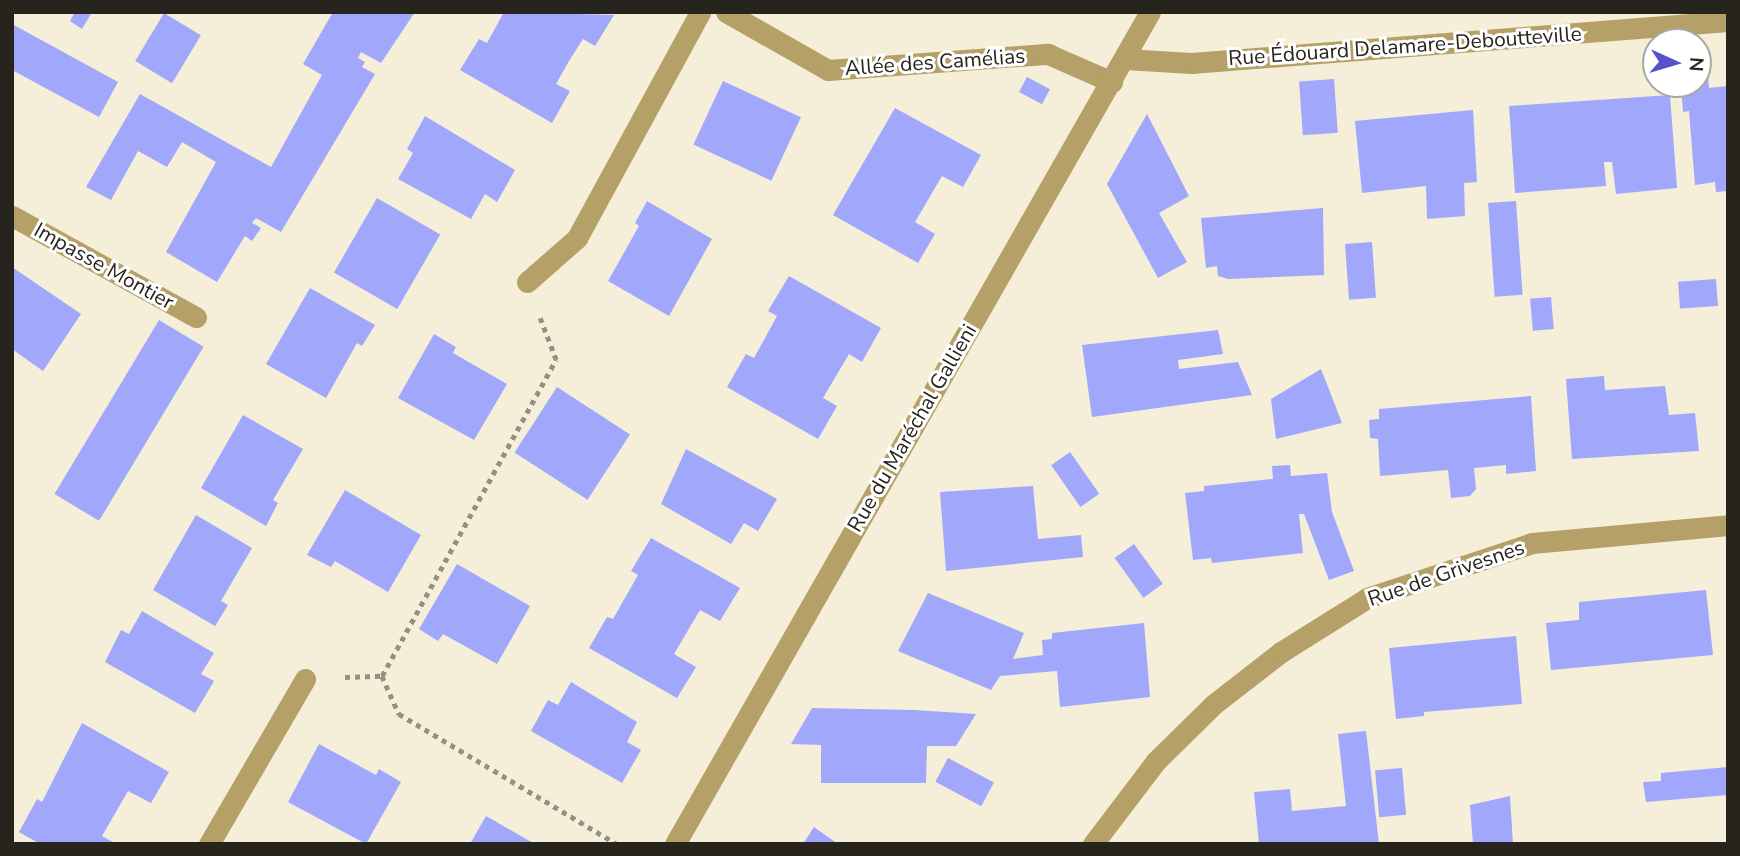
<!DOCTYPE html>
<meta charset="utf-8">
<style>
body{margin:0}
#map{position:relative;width:1740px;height:856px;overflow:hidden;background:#f5eed9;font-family:"Nunito Sans",sans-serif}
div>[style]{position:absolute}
.building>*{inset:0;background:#a1a8fb;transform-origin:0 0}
.path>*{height:4.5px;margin-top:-2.25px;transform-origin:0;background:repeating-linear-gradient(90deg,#959081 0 5px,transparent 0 10px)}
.lane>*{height:21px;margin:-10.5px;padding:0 10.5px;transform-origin:10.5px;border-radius:10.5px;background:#b5a167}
.street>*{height:21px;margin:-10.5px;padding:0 10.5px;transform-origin:10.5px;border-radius:10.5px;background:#b5a167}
span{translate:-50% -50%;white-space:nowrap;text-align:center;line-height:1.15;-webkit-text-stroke:6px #fff;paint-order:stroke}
.street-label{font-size:21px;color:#26241c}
.frame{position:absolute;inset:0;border:14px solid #26241c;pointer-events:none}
.north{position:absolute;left:1642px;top:28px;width:70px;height:70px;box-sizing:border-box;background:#fff;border:2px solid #a8a7a4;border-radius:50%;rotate:94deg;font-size:19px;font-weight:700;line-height:28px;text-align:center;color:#26241c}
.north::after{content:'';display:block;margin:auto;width:24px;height:32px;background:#5653ca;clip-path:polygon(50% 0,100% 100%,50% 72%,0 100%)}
</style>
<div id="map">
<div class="building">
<div style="clip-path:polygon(75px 12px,92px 12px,82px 29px,70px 21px)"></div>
<div style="clip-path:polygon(333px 12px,415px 12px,381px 63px,361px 52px,358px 58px,365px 62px,362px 67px,375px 74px,281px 232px,256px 218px,252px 223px,261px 228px,252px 241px,245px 236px,217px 282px,166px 252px,216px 162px,182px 142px,167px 167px,138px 151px,111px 200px,86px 187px,140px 94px,271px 167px,322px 75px,303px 64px)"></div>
<div style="clip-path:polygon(504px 12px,614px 15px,595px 46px,583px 39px,569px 61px,556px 84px,570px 91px,552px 123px,460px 70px,479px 39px,487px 43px)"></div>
<div style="left:164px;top:13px;width:43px;height:56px;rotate:31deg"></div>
<div style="clip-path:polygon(12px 24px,118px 82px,99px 117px,12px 70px)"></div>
<div style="clip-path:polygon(1706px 48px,1709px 88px,1728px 86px,1728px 191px,1716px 192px,1715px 182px,1695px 185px,1689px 111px,1683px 112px,1681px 84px,1698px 84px,1698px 49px)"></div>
<div style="left:1027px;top:77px;width:26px;height:17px;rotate:28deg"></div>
<div style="left:1334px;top:79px;width:54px;height:35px;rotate:86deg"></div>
<div style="left:723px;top:81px;width:86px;height:70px;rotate:25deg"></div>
<div style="clip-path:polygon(1670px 95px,1677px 188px,1616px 194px,1612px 162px,1604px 162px,1606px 186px,1515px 193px,1509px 106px)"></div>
<div style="clip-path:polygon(895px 108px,981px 155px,963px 187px,942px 176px,915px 222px,935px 234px,918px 263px,833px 215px)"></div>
<div style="clip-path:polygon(1473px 110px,1477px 182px,1464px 183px,1465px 216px,1427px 219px,1426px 186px,1362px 193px,1355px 121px)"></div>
<div style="clip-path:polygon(1147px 114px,1189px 196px,1159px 213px,1187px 262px,1158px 278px,1107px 184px)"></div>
<div style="clip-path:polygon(425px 116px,515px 170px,497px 202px,485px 194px,471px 219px,398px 179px,413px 153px,407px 149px)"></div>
<div style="left:377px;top:198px;width:73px;height:86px;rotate:30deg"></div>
<div style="clip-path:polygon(647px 201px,712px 239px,669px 316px,608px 281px,639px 226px,635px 223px)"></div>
<div style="left:1516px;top:201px;width:94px;height:28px;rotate:86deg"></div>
<div style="clip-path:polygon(1323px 208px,1324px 275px,1228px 279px,1218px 276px,1217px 266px,1206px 268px,1201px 218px)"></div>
<div style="left:1372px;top:242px;width:56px;height:27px;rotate:86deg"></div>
<div style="clip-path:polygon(12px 267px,81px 314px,43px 371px,12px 349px)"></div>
<div style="clip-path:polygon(789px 276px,881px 328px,862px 362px,849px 354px,823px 398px,837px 406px,818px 439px,727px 387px,746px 354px,754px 358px,777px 316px,768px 311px)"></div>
<div style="left:1716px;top:279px;width:27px;height:38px;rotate:86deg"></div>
<div style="clip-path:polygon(310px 288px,375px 325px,362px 346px,357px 343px,326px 398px,266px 364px)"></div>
<div style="left:1551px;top:297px;width:32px;height:21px;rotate:85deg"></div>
<div style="left:159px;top:320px;width:52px;height:203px;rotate:31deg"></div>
<div style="clip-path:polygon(1218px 330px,1223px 354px,1178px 360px,1179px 369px,1238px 362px,1252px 395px,1092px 417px,1082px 345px)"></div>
<div style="clip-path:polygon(434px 334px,456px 347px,453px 353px,507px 384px,474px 440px,398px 398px)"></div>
<div style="clip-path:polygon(1321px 369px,1342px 423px,1276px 439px,1271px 399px)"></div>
<div style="clip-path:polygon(1604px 376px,1605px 390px,1665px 386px,1669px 415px,1695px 413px,1699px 451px,1572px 459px,1566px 379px)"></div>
<div style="left:557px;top:387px;width:87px;height:78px;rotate:33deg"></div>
<div style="clip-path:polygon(1531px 396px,1536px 471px,1506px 474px,1506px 465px,1474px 468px,1476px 489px,1470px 496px,1451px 498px,1448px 470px,1380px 476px,1378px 439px,1370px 438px,1369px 420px,1379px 419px,1379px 409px)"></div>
<div style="clip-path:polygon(243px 415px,303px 449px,273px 500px,278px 503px,266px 526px,201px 488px)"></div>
<div style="clip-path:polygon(686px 449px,777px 499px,758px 531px,744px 523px,731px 544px,661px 504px)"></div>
<div style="left:1070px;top:452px;width:51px;height:23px;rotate:55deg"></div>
<div style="clip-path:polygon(1290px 465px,1291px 476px,1327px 473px,1332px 512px,1354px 571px,1329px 580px,1304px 514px,1299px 514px,1303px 553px,1212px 563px,1211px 558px,1193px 560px,1185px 493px,1204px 491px,1204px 486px,1273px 479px,1272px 466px)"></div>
<div style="clip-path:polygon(1033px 486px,1038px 539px,1081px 535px,1083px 557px,946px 571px,940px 492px)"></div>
<div style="clip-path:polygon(345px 490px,421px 535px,388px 592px,335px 561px,331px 567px,307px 555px)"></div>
<div style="clip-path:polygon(196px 515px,252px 548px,221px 601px,228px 605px,215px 626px,153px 590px)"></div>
<div style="clip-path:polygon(651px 538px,740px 588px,720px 621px,700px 610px,674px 654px,696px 667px,677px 698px,589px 648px,607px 617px,613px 619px,638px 575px,631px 571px)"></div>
<div style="left:1134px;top:544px;width:49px;height:24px;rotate:54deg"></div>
<div style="clip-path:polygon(457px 564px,530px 606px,497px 664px,443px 634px,438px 641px,419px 629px)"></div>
<div style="clip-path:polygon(1706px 590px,1713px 655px,1551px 670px,1546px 623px,1579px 620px,1579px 602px)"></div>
<div style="clip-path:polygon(928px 593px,1024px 633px,1013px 659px,1043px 655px,1042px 640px,1052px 639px,1052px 633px,1144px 623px,1150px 697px,1060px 707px,1057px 671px,1000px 676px,991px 690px,898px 651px)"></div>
<div style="clip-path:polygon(142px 611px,214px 653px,201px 674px,214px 681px,195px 713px,105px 662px,121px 630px,129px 634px)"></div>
<div style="clip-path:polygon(1516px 636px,1522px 704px,1424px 712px,1424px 716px,1396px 719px,1389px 648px)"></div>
<div style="clip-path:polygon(571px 682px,637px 722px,627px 742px,641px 750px,622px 783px,531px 731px,548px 700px,558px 705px)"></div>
<div style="clip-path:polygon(812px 708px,914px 710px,976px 714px,956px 746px,927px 746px,926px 783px,821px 783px,821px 745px,791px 744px)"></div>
<div style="clip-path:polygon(82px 723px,169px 772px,151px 803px,128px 791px,102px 836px,116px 844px,40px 844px,19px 832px,37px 799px,42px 802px)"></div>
<div style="clip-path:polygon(1366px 731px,1379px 844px,1259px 844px,1254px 792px,1290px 789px,1292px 811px,1346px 806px,1338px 734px)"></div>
<div style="clip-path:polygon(319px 744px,376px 775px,379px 769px,401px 782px,366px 844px,288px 802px)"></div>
<div style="left:948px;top:758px;width:52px;height:27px;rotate:28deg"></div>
<div style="clip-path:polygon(1728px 767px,1728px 795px,1646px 802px,1643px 782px,1661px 781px,1661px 773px)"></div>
<div style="left:1402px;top:768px;width:47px;height:27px;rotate:85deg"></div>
<div style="clip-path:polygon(1510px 796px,1513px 844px,1473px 844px,1470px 805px)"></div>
<div style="clip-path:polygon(486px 816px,535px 844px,470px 844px)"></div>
<div style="clip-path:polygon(814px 827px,838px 844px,803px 844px)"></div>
</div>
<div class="path">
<div style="left:382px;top:676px;width:42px;rotate:65.9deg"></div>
<div style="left:399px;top:714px;width:254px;rotate:30.8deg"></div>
<div style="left:345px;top:677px;width:37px;rotate:-2deg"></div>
<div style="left:382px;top:676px;width:361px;rotate:-61.2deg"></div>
<div style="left:556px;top:360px;width:45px;rotate:-110.9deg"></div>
</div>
<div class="lane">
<div style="left:12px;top:216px;width:210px;rotate:28.8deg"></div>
</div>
<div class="street">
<div style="left:726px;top:12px;width:117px;rotate:29.6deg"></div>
<div style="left:828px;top:70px;width:221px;rotate:-4.2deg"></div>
<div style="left:1048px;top:54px;width:70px;rotate:23.6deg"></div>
<div style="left:1125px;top:59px;width:66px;rotate:3.5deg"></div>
<div style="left:1191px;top:63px;width:539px;rotate:-4.47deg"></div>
<div style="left:527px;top:282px;width:67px;rotate:-41.3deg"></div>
<div style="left:577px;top:238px;width:257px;rotate:-61.4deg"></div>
<div style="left:209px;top:844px;width:191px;rotate:-59.8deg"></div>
<div style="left:675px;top:844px;width:958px;rotate:-60.28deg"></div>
<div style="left:1093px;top:844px;width:104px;rotate:-52.8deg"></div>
<div style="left:1156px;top:761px;width:81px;rotate:-44.5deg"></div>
<div style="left:1214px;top:704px;width:85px;rotate:-37.8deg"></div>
<div style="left:1281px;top:652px;width:102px;rotate:-32.1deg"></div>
<div style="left:1367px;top:598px;width:174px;rotate:-18.4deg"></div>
<div style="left:1532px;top:543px;width:197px;rotate:-5.2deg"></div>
</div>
<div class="street-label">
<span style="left:1405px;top:46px;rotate:-4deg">Rue Édouard Delamare-Deboutteville</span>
<span style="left:935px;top:62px;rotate:-4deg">Allée des Camélias</span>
<span style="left:104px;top:266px;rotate:29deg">Impasse Montier</span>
<span style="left:912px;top:428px;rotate:-60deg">Rue du Maréchal Gallieni</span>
<span style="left:1446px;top:573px;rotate:-19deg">Rue de Grivesnes</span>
</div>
<div class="frame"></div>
<div class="north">N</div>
</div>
